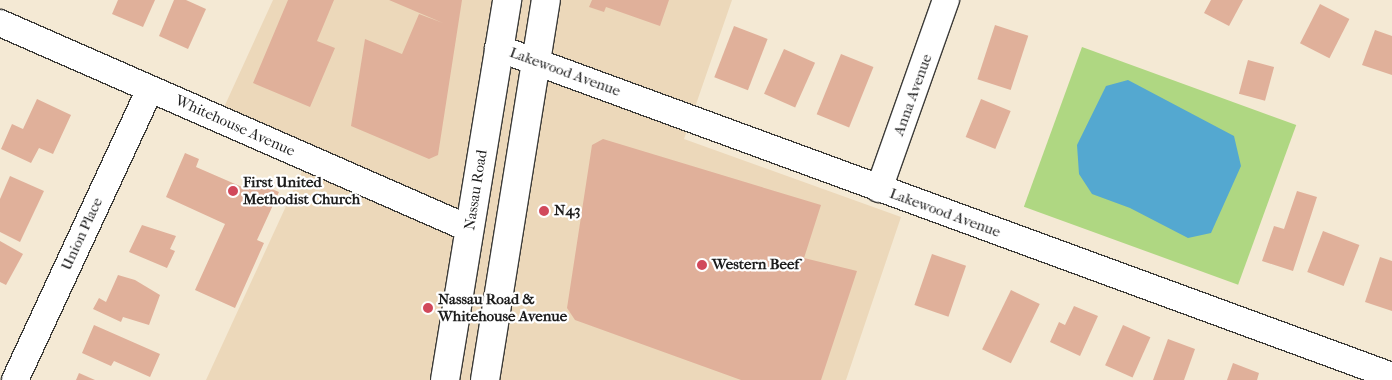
<!DOCTYPE html>
<style>
body{margin:0}
#map{position:relative;width:1392px;height:380px;overflow:hidden;background:#f4e9d4;font-family:"IM FELL French Canon",serif}
div>[style]{position:absolute}
.built>*{inset:0;background:#ecd8ba}
.green>*{inset:0;background:#afd782;transform-origin:0 0}
.water>*{inset:0;background:#54a8d0}
.building>*{inset:0;background:#e0b09a;transform-origin:0 0}
.roads{filter:drop-shadow(1px 0 #3c3b38) drop-shadow(-1px 0 #3c3b38) drop-shadow(0 1px #3c3b38) drop-shadow(0 -1px #3c3b38)}
.street>*{height:26px;margin:-13px;padding:0 13px;transform-origin:13px;border-radius:13px;background:#fff}
.primary>*{height:28px;margin:-14px;padding:0 14px;transform-origin:14px;border-radius:14px;background:#fff}
.dots>*{width:14px;height:14px;translate:-50% -50%;box-sizing:border-box;border:2px solid #fff;border-radius:50%}
span{translate:-50% -50%;white-space:nowrap;text-align:center;line-height:1.15;-webkit-text-stroke:4.5px #fff;paint-order:stroke}
.street-label{font-size:15px;color:#1c1c1c}
.poi-label{font-size:15px;color:#1c1c1c;font-weight:700}
.left{translate:0 -50%;text-align:left}
</style>
<div id="map">
<div class="built">
<div style="clip-path:polygon(273px 0,732px 0,684px 139px,901px 217px,846px 380px,206px 380px,310px 154px,220px 116px)"></div>
</div>
<div class="green">
<div style="left:1082px;top:47px;width:228px;height:170px;rotate:20deg"></div>
</div>
<div class="water">
<div style="clip-path:polygon(1128px 80px,1234px 136px,1241px 166px,1211px 233px,1188px 238px,1130px 208px,1092px 194px,1079px 174px,1077px 145px,1106px 86px)"></div>
</div>
<div class="building">
<div style="clip-path:polygon(118px 0,155px 0,143px 27px,112px 14px)"></div>
<div style="clip-path:polygon(174px 0,186px 0,206px 9px,188px 49px,159px 36px)"></div>
<div style="clip-path:polygon(288px 0,334px 0,317px 41px,335px 48px,310px 107px,253px 83px)"></div>
<div style="clip-path:polygon(389px 0,462px 0,438px 155px,429px 159px,351px 126px,365px 39px,402px 54px,419px 14px,443px 23px)"></div>
<div style="clip-path:polygon(592px 0,669px 0,660px 26px,606px 7px,604px 12px,589px 7px)"></div>
<div style="clip-path:polygon(1211px 0,1243px 0,1229px 26px,1204px 13px)"></div>
<div style="left:1320px;top:4px;width:33px;height:44px;rotate:27deg"></div>
<div style="left:995px;top:25px;width:35px;height:57px;rotate:18deg"></div>
<div style="left:734px;top:26px;width:36px;height:55px;rotate:21deg"></div>
<div style="clip-path:polygon(1375px 30px,1392px 36px,1392px 75px,1362px 65px)"></div>
<div style="left:784px;top:49px;width:34px;height:49px;rotate:24deg"></div>
<div style="left:841px;top:54px;width:35px;height:65px;rotate:22deg"></div>
<div style="left:1248px;top:60px;width:27px;height:35px;rotate:15deg"></div>
<div style="clip-path:polygon(37px 99px,71px 115px,53px 154px,39px 148px,31px 163px,1px 149px,12px 124px,23px 129px)"></div>
<div style="left:981px;top:99px;width:32px;height:41px;rotate:22deg"></div>
<div style="clip-path:polygon(603px 139px,821px 205px,804px 258px,857px 271px,821px 380px,741px 380px,575px 320px,567px 308px,592px 145px)"></div>
<div style="clip-path:polygon(185px 153px,199px 159px,196px 167px,242px 187px,246px 178px,279px 192px,257px 240px,264px 243px,235px 308px,195px 290px,225px 224px,166px 197px)"></div>
<div style="clip-path:polygon(10px 176px,44px 191px,20px 242px,0 232px,0 199px)"></div>
<div style="clip-path:polygon(1297px 191px,1317px 197px,1293px 271px,1262px 261px,1274px 226px,1284px 229px)"></div>
<div style="clip-path:polygon(142px 225px,176px 236px,170px 249px,175px 251px,167px 268px,129px 252px)"></div>
<div style="left:1323px;top:231px;width:39px;height:44px;rotate:21deg"></div>
<div style="clip-path:polygon(0 241px,23px 254px,6px 285px,0 282px)"></div>
<div style="left:932px;top:254px;width:36px;height:54px;rotate:19deg"></div>
<div style="clip-path:polygon(1380px 257px,1392px 261px,1392px 311px,1365px 302px)"></div>
<div style="clip-path:polygon(118px 275px,135px 280px,160px 295px,149px 325px,123px 317px,121px 322px,93px 309px,99px 298px,106px 302px)"></div>
<div style="left:1011px;top:290px;width:32px;height:66px;rotate:26deg"></div>
<div style="clip-path:polygon(1074px 306px,1098px 316px,1080px 356px,1050px 342px,1059px 322px,1065px 325px)"></div>
<div style="clip-path:polygon(94px 325px,160px 354px,150px 377px,114px 361px,111px 366px,82px 353px)"></div>
<div style="left:1123px;top:325px;width:30px;height:44px;rotate:24deg"></div>
<div style="clip-path:polygon(1168px 339px,1195px 349px,1184px 380px,1153px 380px)"></div>
<div style="clip-path:polygon(1233px 363px,1259px 373px,1257px 380px,1227px 380px)"></div>
<div style="clip-path:polygon(79px 373px,95px 380px,76px 380px)"></div>
</div>
<div class="roads">
<div class="street">
<div style="left:0;top:23px;width:513px;rotate:23.67deg"></div>
<div style="left:498px;top:48px;width:952px;rotate:20.15deg"></div>
<div style="left:879px;top:189px;width:201px;rotate:-70.5deg"></div>
<div style="left:15px;top:380px;width:321px;rotate:-65.1deg"></div>
</div>
<div class="primary">
<div style="left:445px;top:380px;width:385px;rotate:-80.7deg"></div>
<div style="left:485px;top:380px;width:385px;rotate:-80.9deg"></div>
</div>
</div>
<div class="dots">
<div style="left:233px;top:191px;background:#d1495b"></div>
<div style="left:544px;top:211px;background:#d1495b"></div>
<div style="left:702px;top:265px;background:#d1495b"></div>
<div style="left:428px;top:308px;background:#d1495b"></div>
</div>
<div class="street-label">
<span style="left:565px;top:72px;rotate:20deg">Lakewood Avenue</span>
<span style="left:913px;top:95px;rotate:-70deg">Anna Avenue</span>
<span style="left:235px;top:126px;rotate:24deg">Whitehouse Avenue</span>
<span style="left:476px;top:190px;rotate:-81deg">Nassau Road</span>
<span style="left:945px;top:213px;rotate:20deg">Lakewood Avenue</span>
<span style="left:82px;top:234px;rotate:-65deg">Union Place</span>
</div>
<div class="poi-label">
<span class="left" style="left:243px;top:191px">First United<br>Methodist Church</span>
<span class="left" style="left:554px;top:211px">N43</span>
<span class="left" style="left:712px;top:265px">Western Beef</span>
<span class="left" style="left:438px;top:308px">Nassau Road &amp;<br>Whitehouse Avenue</span>
</div>
</div>
